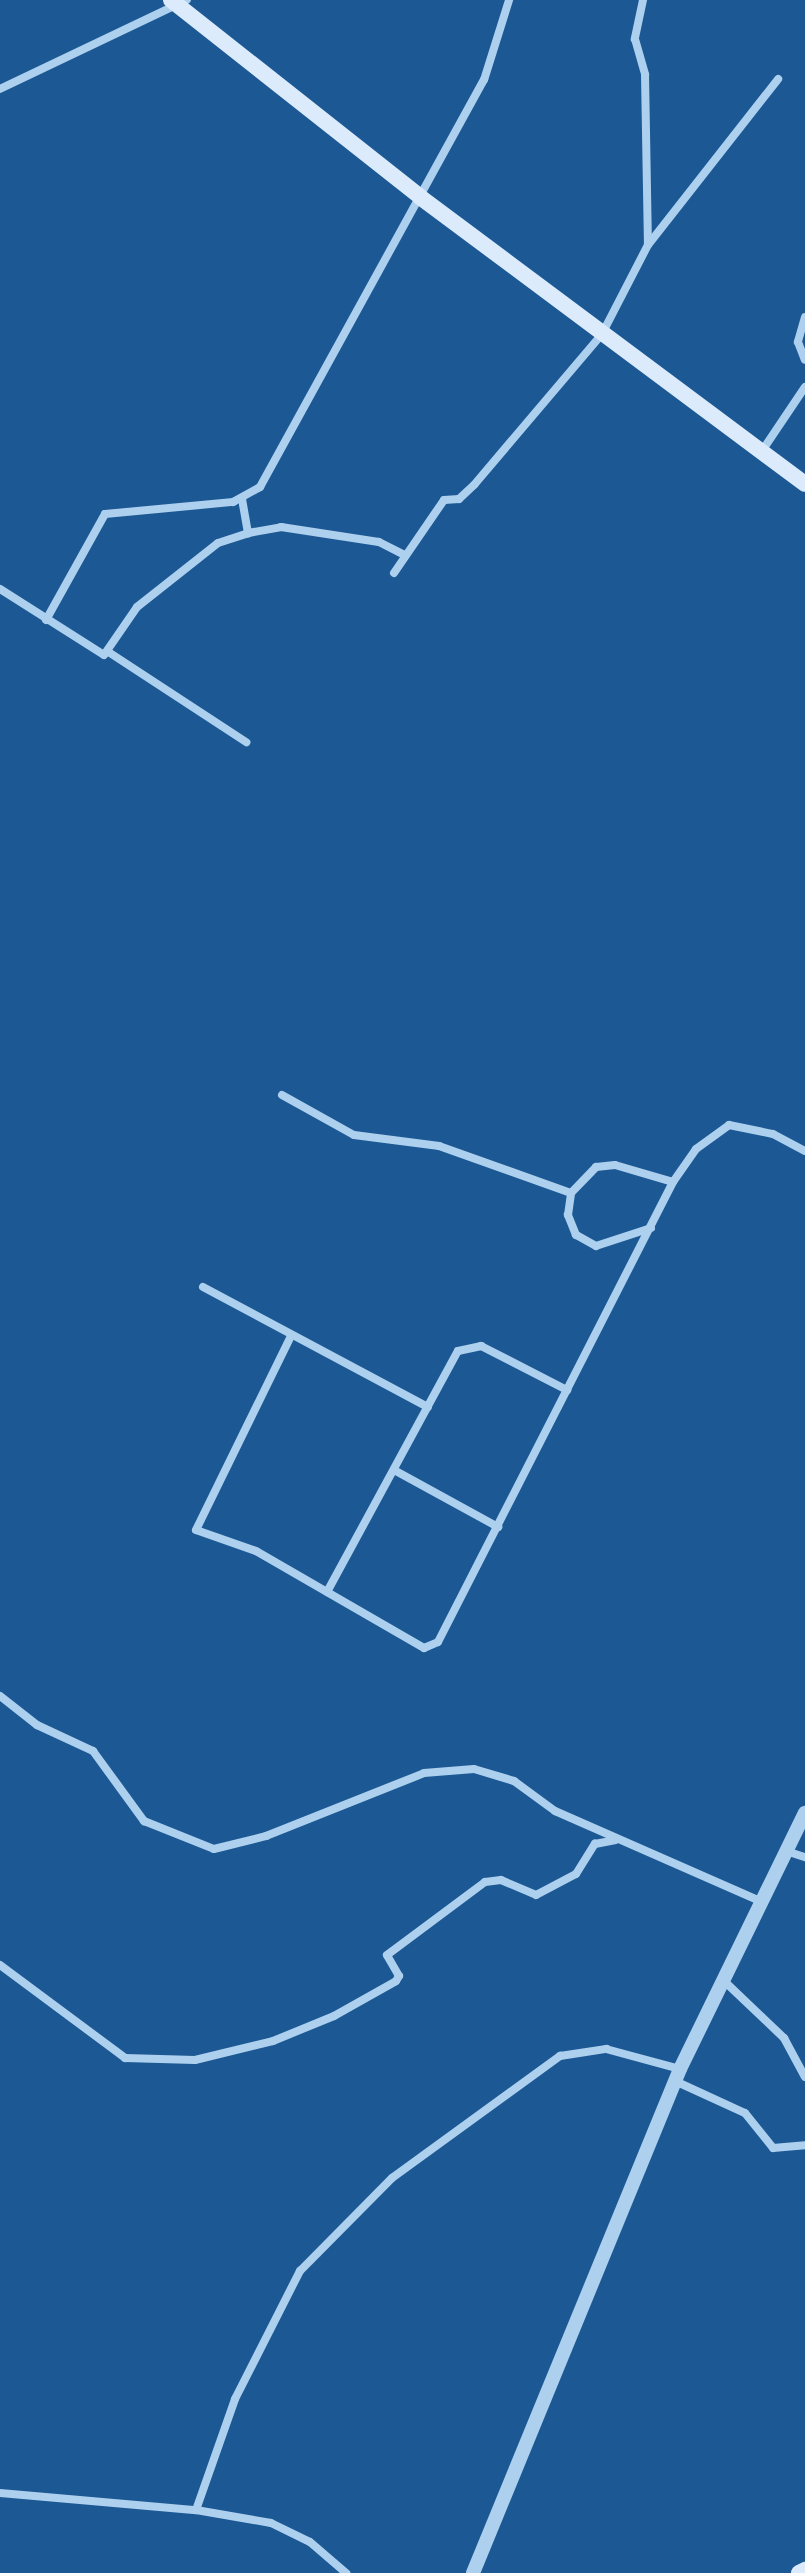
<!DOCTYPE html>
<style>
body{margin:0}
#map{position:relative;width:805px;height:2573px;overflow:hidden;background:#1c5994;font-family:Signika,sans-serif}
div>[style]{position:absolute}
.minor>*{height:8px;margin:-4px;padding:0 4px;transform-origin:4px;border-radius:4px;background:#aed0ef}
.tertiary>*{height:14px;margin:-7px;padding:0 7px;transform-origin:7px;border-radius:7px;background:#aed0ef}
.secondary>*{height:16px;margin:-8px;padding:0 8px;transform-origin:8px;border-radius:8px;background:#dbebfb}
span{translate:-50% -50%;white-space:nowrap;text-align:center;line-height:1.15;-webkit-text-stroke:6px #1c5994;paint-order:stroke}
</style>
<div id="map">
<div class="minor">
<div style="left:643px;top:0;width:40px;rotate:102deg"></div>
<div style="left:635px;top:39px;width:37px;rotate:74deg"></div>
<div style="left:645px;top:75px;width:169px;rotate:89deg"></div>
<div style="left:0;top:89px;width:207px;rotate:-25.5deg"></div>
<div style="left:805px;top:317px;width:26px;rotate:106deg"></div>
<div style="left:798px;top:342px;width:19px;rotate:69deg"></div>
<div style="left:762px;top:451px;width:77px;rotate:-56.1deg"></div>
<div style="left:242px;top:499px;width:35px;rotate:80deg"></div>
<div style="left:394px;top:573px;width:88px;rotate:-55.6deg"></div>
<div style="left:444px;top:500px;width:15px;rotate:-4deg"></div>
<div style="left:459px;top:499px;width:21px;rotate:-43deg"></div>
<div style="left:474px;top:485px;width:198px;rotate:-49.7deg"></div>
<div style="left:602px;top:334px;width:100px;rotate:-62.7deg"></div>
<div style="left:648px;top:245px;width:211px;rotate:-51.9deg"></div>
<div style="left:0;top:589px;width:123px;rotate:32.4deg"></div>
<div style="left:104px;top:655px;width:58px;rotate:-55.5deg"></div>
<div style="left:137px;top:607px;width:103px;rotate:-38.3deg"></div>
<div style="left:218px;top:543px;width:32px;rotate:-18deg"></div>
<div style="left:248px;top:533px;width:34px;rotate:-10deg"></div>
<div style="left:281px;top:527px;width:99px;rotate:8.7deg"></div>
<div style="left:379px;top:542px;width:29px;rotate:27deg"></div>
<div style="left:46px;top:620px;width:121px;rotate:-60.9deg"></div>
<div style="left:105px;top:514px;width:129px;rotate:-5.4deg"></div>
<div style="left:233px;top:502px;width:31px;rotate:-29deg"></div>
<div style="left:260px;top:487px;width:465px;rotate:-61.2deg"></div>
<div style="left:484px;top:80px;width:84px;rotate:-72.6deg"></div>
<div style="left:110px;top:653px;width:163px;rotate:33.2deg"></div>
<div style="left:282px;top:1095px;width:82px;rotate:29.1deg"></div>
<div style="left:354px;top:1135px;width:86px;rotate:7.4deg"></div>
<div style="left:439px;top:1146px;width:140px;rotate:19.6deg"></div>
<div style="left:651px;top:1228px;width:58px;rotate:161.9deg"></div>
<div style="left:596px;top:1246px;width:23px;rotate:-151deg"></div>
<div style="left:576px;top:1235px;width:22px;rotate:-112deg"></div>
<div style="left:568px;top:1215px;width:22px;rotate:-82deg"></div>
<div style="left:571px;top:1193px;width:36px;rotate:-46deg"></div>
<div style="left:596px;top:1167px;width:19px;rotate:-6deg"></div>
<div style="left:615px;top:1165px;width:60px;rotate:16.3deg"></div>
<div style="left:203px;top:1287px;width:255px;rotate:28.1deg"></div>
<div style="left:291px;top:1336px;width:216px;rotate:116.1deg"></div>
<div style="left:196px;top:1530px;width:64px;rotate:19.3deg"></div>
<div style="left:256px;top:1551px;width:194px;rotate:30deg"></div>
<div style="left:424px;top:1648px;width:15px;rotate:-23deg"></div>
<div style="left:438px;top:1642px;width:517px;rotate:-62.94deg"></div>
<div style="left:673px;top:1182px;width:40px;rotate:-55.1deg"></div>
<div style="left:696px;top:1149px;width:41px;rotate:-36deg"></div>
<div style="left:729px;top:1125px;width:45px;rotate:11.6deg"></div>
<div style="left:773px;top:1134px;width:36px;rotate:28deg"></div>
<div style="left:394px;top:1470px;width:119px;rotate:28.7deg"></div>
<div style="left:327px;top:1592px;width:274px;rotate:-61.5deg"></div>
<div style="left:458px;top:1351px;width:24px;rotate:-12deg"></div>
<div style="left:481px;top:1346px;width:97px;rotate:27.1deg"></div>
<div style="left:0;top:1696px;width:47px;rotate:38.1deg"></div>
<div style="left:37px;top:1725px;width:62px;rotate:24.9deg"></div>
<div style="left:93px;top:1751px;width:87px;rotate:53.9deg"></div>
<div style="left:144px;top:1821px;width:75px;rotate:21.8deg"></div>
<div style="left:214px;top:1849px;width:54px;rotate:-14deg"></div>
<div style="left:266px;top:1836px;width:170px;rotate:-21.7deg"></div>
<div style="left:424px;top:1773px;width:50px;rotate:-4.6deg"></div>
<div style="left:474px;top:1769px;width:42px;rotate:16.7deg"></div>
<div style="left:514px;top:1781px;width:51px;rotate:36.2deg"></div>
<div style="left:555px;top:1811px;width:222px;rotate:23.7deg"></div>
<div style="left:786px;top:1851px;width:20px;rotate:18deg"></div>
<div style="left:0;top:1965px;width:156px;rotate:36.6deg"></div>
<div style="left:125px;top:2058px;width:70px;rotate:1.6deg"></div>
<div style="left:195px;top:2060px;width:80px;rotate:-13.7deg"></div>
<div style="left:273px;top:2041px;width:66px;rotate:-22.3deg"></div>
<div style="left:334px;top:2016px;width:71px;rotate:-29.4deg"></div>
<div style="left:396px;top:1981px;width:6px;rotate:-59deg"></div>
<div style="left:399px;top:1976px;width:24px;rotate:-120deg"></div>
<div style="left:387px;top:1955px;width:122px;rotate:-36.7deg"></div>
<div style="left:485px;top:1882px;width:16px;rotate:-7deg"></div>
<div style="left:501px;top:1880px;width:38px;rotate:23deg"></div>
<div style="left:536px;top:1895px;width:45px;rotate:-27.7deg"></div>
<div style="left:576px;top:1874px;width:36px;rotate:-58deg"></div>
<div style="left:595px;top:1844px;width:21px;rotate:-11deg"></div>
<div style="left:722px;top:1979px;width:86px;rotate:43.6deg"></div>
<div style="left:784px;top:2038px;width:44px;rotate:61.7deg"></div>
<div style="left:675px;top:2081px;width:77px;rotate:24.6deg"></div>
<div style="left:745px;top:2113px;width:45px;rotate:51.3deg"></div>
<div style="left:773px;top:2148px;width:32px;rotate:-5deg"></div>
<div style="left:0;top:2493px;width:197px;rotate:5deg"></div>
<div style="left:196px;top:2510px;width:76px;rotate:9.8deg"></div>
<div style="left:271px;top:2523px;width:43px;rotate:26deg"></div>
<div style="left:310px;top:2542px;width:48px;rotate:40.7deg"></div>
<div style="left:196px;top:2510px;width:118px;rotate:-70.6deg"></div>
<div style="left:235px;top:2399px;width:144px;rotate:-63.1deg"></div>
<div style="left:300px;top:2271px;width:131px;rotate:-45.3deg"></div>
<div style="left:392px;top:2178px;width:208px;rotate:-36deg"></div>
<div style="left:560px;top:2056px;width:47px;rotate:-8.7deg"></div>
<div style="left:606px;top:2049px;width:77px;rotate:15.1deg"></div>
</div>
<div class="tertiary">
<div style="left:473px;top:2573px;width:545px;rotate:-67.67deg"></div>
<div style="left:680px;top:2069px;width:285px;rotate:-64deg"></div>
</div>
<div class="secondary">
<div style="left:171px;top:0;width:318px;rotate:38.3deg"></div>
<div style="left:420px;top:197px;width:480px;rotate:36.7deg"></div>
<div style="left:799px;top:2573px;width:7px;rotate:-27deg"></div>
</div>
</div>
